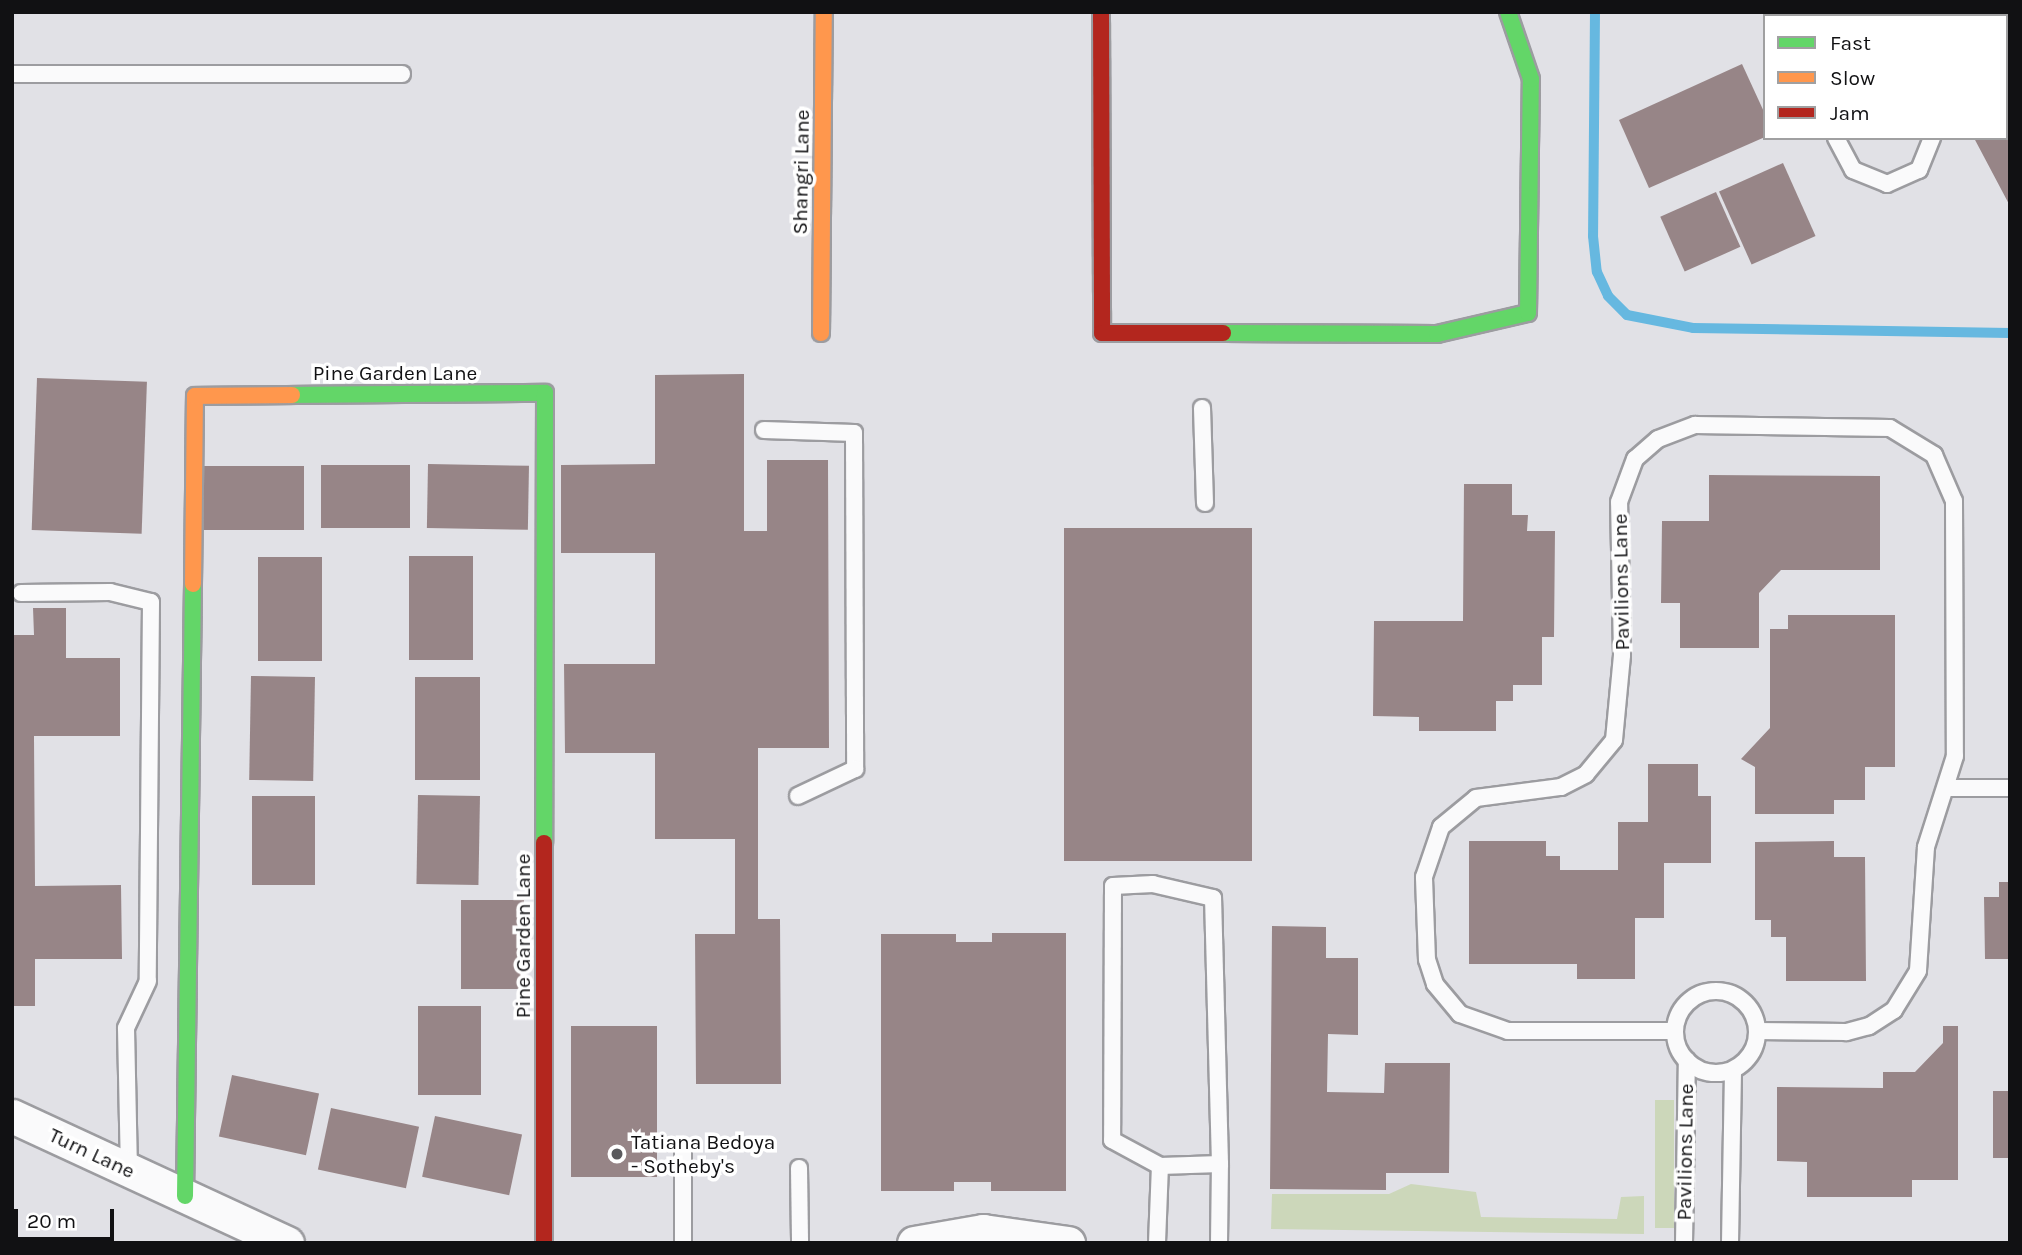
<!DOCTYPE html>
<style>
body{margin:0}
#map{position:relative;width:2022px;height:1255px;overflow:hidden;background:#e1e1e6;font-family:Karla,sans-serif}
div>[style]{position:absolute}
.green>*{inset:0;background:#ccd7ba;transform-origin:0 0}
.stream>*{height:10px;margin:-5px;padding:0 5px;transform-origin:5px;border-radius:5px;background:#66b8e0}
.building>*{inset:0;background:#978587;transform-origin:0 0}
.roads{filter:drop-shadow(2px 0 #9c9ca0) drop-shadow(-2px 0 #9c9ca0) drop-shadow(0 2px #9c9ca0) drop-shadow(0 -2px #9c9ca0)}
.lane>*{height:16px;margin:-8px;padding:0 8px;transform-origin:8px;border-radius:8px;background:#fafafb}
.lane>.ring{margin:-8px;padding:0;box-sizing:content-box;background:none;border:16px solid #fafafb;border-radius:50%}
.street>*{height:33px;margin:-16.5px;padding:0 16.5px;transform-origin:16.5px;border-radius:16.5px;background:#fafafb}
.fast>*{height:16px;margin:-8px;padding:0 8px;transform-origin:8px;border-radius:8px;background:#63d668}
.slow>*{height:16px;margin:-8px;padding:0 8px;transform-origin:8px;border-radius:8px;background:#ff974d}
.jam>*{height:16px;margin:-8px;padding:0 8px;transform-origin:8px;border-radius:8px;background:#b3261e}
.dots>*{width:19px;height:19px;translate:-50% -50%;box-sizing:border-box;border:4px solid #fff;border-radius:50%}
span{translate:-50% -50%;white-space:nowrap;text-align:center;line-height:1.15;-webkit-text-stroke:7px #fff;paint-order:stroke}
.street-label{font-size:21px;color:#111113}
.poi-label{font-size:21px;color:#111113}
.left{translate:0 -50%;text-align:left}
.frame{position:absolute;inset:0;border:14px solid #111113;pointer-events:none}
.legend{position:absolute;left:1763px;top:14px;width:245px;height:126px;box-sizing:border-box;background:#fff;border:2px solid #a0a0a1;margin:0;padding:9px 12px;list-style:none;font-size:21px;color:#111113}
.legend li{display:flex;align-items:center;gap:14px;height:35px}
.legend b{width:35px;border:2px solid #a0a0a1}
.scale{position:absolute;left:14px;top:1209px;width:100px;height:32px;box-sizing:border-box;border:4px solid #111113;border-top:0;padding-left:9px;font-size:21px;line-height:24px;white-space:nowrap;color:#111113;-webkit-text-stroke:5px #fff;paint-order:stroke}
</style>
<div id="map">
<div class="green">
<div style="left:1655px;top:1100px;width:19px;height:128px"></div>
<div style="clip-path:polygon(1411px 1184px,1476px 1192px,1481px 1217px,1617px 1219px,1621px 1197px,1644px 1196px,1644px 1234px,1271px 1229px,1272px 1194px,1389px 1194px)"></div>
</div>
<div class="stream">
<div style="left:1595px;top:12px;width:224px;rotate:90.5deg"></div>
<div style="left:1593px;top:236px;width:36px;rotate:84deg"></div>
<div style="left:1597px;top:272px;width:26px;rotate:65deg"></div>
<div style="left:1608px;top:296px;width:27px;rotate:45deg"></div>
<div style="left:1627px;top:315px;width:67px;rotate:11.1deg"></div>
<div style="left:1693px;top:328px;width:317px;rotate:0.9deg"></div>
</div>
<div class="building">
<div style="clip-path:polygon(1934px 12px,2010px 12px,2010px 206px,1974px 138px,2006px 138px,2006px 16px)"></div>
<div style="clip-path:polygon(1742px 64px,1765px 114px,1765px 137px,1649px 188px,1619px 120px)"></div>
<div style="left:1783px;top:163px;width:80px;height:70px;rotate:66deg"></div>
<div style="left:1716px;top:192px;width:60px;height:61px;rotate:66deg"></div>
<div style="clip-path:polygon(744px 374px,744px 531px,767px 531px,767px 460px,828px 460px,829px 748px,758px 748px,758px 919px,780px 919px,781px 1084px,696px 1084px,695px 934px,735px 934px,735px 839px,655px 839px,655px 753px,565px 753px,564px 664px,655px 664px,655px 553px,561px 553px,561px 465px,655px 464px,655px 375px)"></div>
<div style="left:37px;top:378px;width:110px;height:152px;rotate:2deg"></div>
<div style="left:428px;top:464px;width:101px;height:64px;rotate:1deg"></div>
<div style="left:321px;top:465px;width:89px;height:63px"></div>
<div style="left:202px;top:466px;width:102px;height:64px"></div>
<div style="clip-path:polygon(1709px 475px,1880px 476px,1880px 570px,1781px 570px,1759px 593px,1759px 648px,1680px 648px,1680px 603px,1661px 603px,1662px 521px,1709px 521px)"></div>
<div style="clip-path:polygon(1464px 484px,1512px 484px,1512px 515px,1528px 515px,1527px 531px,1555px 531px,1554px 637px,1542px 637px,1542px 685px,1513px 685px,1513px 701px,1496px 701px,1496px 731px,1419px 731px,1419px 717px,1373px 716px,1374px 621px,1463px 621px)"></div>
<div style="left:1064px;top:528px;width:188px;height:333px"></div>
<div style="left:409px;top:556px;width:64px;height:104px"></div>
<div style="left:258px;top:557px;width:64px;height:104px"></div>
<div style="clip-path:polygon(33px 608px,66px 608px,66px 658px,120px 658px,120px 736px,34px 736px,35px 886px,121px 885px,122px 959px,35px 959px,35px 1006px,12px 1006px,12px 635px,34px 635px)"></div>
<div style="clip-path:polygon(1788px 615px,1895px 615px,1895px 767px,1865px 767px,1865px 800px,1834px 800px,1834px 814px,1755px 814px,1755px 767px,1741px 759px,1770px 728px,1770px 629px,1788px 629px)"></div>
<div style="left:251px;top:676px;width:64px;height:104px;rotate:1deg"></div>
<div style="left:415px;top:677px;width:65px;height:103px"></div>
<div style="clip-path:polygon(1648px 764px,1698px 764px,1698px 796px,1711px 796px,1711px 863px,1664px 863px,1664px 918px,1635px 918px,1635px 979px,1577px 979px,1577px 964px,1469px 964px,1469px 841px,1546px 841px,1546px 856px,1560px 856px,1560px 870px,1618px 870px,1618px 822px,1648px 822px)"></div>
<div style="left:418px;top:795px;width:62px;height:89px;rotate:1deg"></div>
<div style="left:252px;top:796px;width:63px;height:89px"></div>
<div style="clip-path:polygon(1834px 841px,1834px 857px,1865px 857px,1866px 981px,1786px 981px,1786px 937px,1771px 937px,1771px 920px,1755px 920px,1755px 842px)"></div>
<div style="clip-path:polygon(1999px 882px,2010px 882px,2010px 959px,1985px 959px,1984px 897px,1999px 897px)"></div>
<div style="left:461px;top:900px;width:63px;height:89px"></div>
<div style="clip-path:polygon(1272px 926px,1326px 927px,1326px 958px,1358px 958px,1358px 1035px,1328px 1034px,1327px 1092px,1384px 1093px,1385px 1063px,1450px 1063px,1449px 1173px,1386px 1173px,1386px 1190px,1270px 1189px)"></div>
<div style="clip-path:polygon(992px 933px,1066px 933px,1066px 1191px,991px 1191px,991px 1182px,954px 1182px,954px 1191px,881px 1191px,881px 934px,956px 934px,956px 942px,992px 942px)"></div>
<div style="left:418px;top:1006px;width:63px;height:89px"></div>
<div style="left:571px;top:1026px;width:86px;height:151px"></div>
<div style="clip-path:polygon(1943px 1026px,1958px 1026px,1958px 1180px,1912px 1180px,1912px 1197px,1807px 1197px,1807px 1162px,1777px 1161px,1777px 1087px,1883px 1088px,1883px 1072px,1915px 1072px,1943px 1043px)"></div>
<div style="left:232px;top:1075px;width:89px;height:63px;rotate:12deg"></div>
<div style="left:1993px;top:1091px;width:17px;height:67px"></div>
<div style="left:331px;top:1108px;width:90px;height:63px;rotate:12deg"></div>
<div style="left:435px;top:1116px;width:89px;height:62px;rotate:12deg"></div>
</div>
<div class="roads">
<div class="lane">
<div style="left:1777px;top:12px;width:10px;rotate:24deg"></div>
<div style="left:1860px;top:12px;width:10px;rotate:24deg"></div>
<div style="left:1841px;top:16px;width:7px;rotate:-34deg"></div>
<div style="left:12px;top:74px;width:390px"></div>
<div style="left:1836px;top:138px;width:36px;rotate:62deg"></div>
<div style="left:1853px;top:170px;width:37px;rotate:22deg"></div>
<div style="left:1887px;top:184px;width:35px;rotate:-24deg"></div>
<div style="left:1919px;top:170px;width:35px;rotate:-68deg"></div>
<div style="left:1202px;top:408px;width:95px;rotate:88.2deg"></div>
<div style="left:764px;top:430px;width:90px;rotate:1.9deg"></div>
<div style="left:854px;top:433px;width:336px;rotate:89.8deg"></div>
<div style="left:855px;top:769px;width:63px;rotate:154.7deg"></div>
<div style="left:21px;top:593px;width:89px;rotate:-0.6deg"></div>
<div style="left:110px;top:592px;width:42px;rotate:13.7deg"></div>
<div style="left:151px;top:602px;width:379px;rotate:90.5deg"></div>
<div style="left:148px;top:981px;width:52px;rotate:115.1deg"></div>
<div style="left:126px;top:1028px;width:142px;rotate:88.8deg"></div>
<div style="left:1949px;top:788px;width:61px"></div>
<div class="ring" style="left:1675px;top:991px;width:66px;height:66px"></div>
<div style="left:1674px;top:1031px;width:166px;rotate:180deg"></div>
<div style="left:1508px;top:1031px;width:51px;rotate:-160.5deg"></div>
<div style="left:1460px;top:1014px;width:39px;rotate:-130deg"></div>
<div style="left:1435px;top:984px;width:25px;rotate:-108deg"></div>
<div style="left:1427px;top:960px;width:83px;rotate:-92.1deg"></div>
<div style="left:1424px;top:877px;width:53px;rotate:-71.2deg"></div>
<div style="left:1441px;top:827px;width:45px;rotate:-39.6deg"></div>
<div style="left:1476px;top:798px;width:86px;rotate:-7.4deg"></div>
<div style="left:1561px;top:787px;width:28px;rotate:-27deg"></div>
<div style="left:1586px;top:774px;width:44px;rotate:-50.5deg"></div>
<div style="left:1614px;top:740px;width:85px;rotate:-84.6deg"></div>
<div style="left:1622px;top:655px;width:153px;rotate:-91.1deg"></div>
<div style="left:1619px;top:502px;width:46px;rotate:-69.6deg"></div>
<div style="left:1635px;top:459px;width:30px;rotate:-41deg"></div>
<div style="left:1658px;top:439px;width:40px;rotate:-21deg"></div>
<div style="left:1695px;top:425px;width:195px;rotate:0.9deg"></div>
<div style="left:1890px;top:428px;width:52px;rotate:31.5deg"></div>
<div style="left:1934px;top:455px;width:50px;rotate:66.5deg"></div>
<div style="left:1954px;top:501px;width:255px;rotate:89.8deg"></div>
<div style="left:1955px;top:756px;width:96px;rotate:107.7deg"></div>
<div style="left:1926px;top:847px;width:124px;rotate:93.7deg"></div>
<div style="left:1918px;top:971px;width:46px;rotate:121.6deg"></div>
<div style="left:1894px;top:1010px;width:30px;rotate:147deg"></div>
<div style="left:1869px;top:1026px;width:24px;rotate:165deg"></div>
<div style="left:1846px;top:1032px;width:89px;rotate:-179.4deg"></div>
<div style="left:799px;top:1168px;width:75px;rotate:89.2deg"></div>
<div style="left:683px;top:1243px;width:94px;rotate:-90deg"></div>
<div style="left:1157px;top:1243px;width:77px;rotate:-87.8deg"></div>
<div style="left:1219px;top:1243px;width:79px;rotate:-89.3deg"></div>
<div style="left:1220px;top:1164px;width:266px;rotate:-91.5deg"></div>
<div style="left:1213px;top:898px;width:62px;rotate:-166.9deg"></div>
<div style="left:1153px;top:884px;width:40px;rotate:177.1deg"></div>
<div style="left:1113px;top:886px;width:254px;rotate:90.2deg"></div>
<div style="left:1112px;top:1140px;width:55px;rotate:28.4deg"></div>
<div style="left:1160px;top:1166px;width:60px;rotate:-1.9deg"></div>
<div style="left:1684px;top:1243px;width:183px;rotate:-89.1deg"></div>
<div style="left:1730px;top:1243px;width:173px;rotate:-89deg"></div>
</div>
<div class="street">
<div style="left:12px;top:1116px;width:303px;rotate:24.8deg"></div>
<div style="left:914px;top:1243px;width:70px;rotate:-9.9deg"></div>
<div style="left:983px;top:1231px;width:86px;rotate:8deg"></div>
</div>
<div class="fast">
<div style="left:1223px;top:333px;width:214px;rotate:0.3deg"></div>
<div style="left:1437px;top:334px;width:93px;rotate:-13deg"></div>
<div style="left:1528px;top:313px;width:234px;rotate:-89.3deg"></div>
<div style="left:1531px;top:79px;width:71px;rotate:-108.9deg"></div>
<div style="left:292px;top:395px;width:253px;rotate:-0.5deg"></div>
<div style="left:545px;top:393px;width:450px;rotate:90.1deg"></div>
<div style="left:185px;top:1196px;width:612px;rotate:-89.25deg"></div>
</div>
<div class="slow">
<div style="left:821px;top:333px;width:321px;rotate:-89.5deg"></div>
<div style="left:193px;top:584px;width:188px;rotate:-89.4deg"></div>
<div style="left:195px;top:396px;width:97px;rotate:-0.6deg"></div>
</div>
<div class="jam">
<div style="left:1101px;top:12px;width:321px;rotate:89.8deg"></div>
<div style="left:1102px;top:333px;width:121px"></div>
<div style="left:544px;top:1243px;width:400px;rotate:-90deg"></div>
</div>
</div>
<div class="dots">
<div style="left:617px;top:1154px;background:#5a5a5d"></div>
</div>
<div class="street-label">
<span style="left:801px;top:172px;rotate:-89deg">Shangri Lane</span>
<span style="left:395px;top:373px">Pine Garden Lane</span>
<span style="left:1621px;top:582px;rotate:-91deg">Pavilions Lane</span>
<span style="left:523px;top:936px;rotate:-90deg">Pine Garden Lane</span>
<span style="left:1685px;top:1152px;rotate:-89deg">Pavilions Lane</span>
<span style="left:92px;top:1153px;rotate:25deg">Turn Lane</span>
</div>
<div class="poi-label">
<span class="left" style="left:631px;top:1154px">Tatiana Bedoya<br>- Sotheby's</span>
</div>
<div class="frame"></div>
<ul class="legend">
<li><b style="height:9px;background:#63d668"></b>Fast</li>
<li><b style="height:9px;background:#ff974d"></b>Slow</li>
<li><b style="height:9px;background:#b3261e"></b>Jam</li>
</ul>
<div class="scale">20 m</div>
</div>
